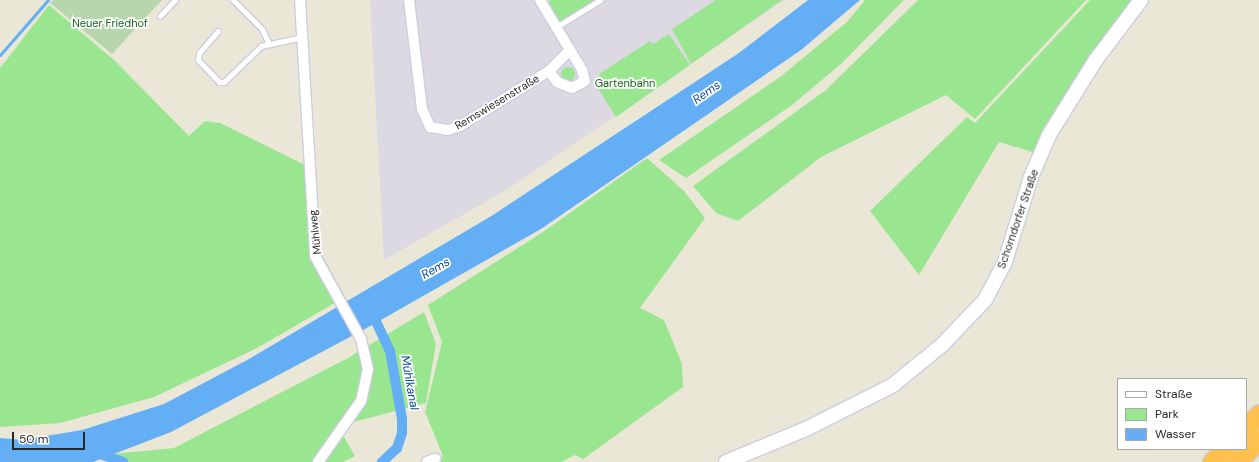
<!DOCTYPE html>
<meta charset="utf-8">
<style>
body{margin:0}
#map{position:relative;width:1259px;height:462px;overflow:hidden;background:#ebe7d7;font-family:"DM Sans",sans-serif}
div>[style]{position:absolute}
.industrial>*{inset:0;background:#ddd9e2}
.green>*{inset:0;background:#9ae590}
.round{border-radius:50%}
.cemetery>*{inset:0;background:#b8d6ad}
.water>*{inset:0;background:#63aef4}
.stream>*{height:3px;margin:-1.5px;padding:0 1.5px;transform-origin:1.5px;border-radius:1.5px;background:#63aef4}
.canal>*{height:10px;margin:-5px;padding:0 5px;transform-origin:5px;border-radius:5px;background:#63aef4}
.roads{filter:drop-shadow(1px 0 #cdcce1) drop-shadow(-1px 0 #cdcce1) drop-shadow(0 1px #cdcce1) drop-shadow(0 -1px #cdcce1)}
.lane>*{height:5px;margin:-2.5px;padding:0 2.5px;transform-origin:2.5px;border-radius:2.5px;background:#fff}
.street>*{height:10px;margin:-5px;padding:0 5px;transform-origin:5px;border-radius:5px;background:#fff}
.secondary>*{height:14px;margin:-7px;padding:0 7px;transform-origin:7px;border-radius:7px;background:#fff}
.highway>*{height:19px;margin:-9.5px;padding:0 9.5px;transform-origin:9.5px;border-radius:9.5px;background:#ffc14e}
span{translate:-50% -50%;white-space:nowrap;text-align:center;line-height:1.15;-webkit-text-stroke:3.5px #fff;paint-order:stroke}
.park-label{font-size:11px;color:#156616}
.street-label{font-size:11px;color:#272727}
.water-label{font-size:12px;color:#06489b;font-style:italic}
.legend{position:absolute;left:1117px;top:378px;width:130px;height:72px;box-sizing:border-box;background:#fff;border:1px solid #a9a9a9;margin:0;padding:5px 7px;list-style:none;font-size:12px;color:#272727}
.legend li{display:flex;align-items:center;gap:8px;height:20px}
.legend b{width:20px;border:1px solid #a9a9a9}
.scale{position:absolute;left:12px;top:432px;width:73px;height:18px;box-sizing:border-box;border:2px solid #272727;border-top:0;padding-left:5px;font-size:12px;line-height:14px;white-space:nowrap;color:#272727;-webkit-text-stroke:3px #fff;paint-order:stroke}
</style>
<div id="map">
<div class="industrial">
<div style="clip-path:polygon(370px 0,784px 0,508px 189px,384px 260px)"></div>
</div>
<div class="green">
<div style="clip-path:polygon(551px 0,594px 0,558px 23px,546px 3px)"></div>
<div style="clip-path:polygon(716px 0,782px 0,691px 64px,672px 29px)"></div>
<div style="clip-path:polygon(865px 0,904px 0,841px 64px,792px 105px,686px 178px,659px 160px,780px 77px,848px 21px)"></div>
<div style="clip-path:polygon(918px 0,1086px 0,975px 119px,946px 95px,821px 157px,738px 221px,716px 213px,693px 186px,826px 90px)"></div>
<div style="clip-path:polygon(1090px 0,1136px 0,1036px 153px,999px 142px,919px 275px,870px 211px,967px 117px,975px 123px)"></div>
<div style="clip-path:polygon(49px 5px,114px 60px,189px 136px,205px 121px,220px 123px,311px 168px,319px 255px,322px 255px,345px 297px,259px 347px,154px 397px,60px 423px,0 427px,0 68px)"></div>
<div style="clip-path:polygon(669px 34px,690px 65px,616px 117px,596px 85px,603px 80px,599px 74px,650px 41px,653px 44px)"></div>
<div class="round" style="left:561px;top:67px;width:14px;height:14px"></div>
<div style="clip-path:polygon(647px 158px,684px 191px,705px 218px,640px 308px,664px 320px,682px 364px,683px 387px,583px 459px,575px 455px,561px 462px,439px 462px,443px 456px,425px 412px,442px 342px,428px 305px,543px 232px)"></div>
<div style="clip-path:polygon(424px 312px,436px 344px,426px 403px,338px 426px,355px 456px,343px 462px,109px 462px,112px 454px,174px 448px,348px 358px)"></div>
</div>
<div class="cemetery">
<div style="clip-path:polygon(53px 0,162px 0,112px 54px,50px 3px)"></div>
</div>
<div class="water">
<div style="clip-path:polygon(808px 0,860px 0,801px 50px,541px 229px,365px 329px,171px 432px,93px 462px,0 462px,0 438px,22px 440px,82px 430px,164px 404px,249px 359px,493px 215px,739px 53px)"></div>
</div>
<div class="stream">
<div style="left:0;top:55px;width:73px;rotate:-48.9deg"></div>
</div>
<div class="canal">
<div style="left:371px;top:311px;width:44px;rotate:64.6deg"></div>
<div style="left:390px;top:351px;width:69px;rotate:80deg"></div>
<div style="left:402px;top:419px;width:14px;rotate:90deg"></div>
<div style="left:402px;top:433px;width:16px;rotate:108deg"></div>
<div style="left:397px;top:448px;width:21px;rotate:137deg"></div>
<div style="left:94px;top:452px;width:31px;rotate:19deg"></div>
</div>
<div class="roads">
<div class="lane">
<div style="left:233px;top:0;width:41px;rotate:45deg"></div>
<div style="left:262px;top:29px;width:14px;rotate:65deg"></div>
<div style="left:160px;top:16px;width:22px;rotate:-47deg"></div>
<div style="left:556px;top:27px;width:52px;rotate:-31.5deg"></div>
<div style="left:218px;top:31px;width:29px;rotate:131deg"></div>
<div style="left:199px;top:53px;width:7px;rotate:98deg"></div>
<div style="left:198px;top:60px;width:30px;rotate:46deg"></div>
<div style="left:219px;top:82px;width:5px"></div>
<div style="left:224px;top:82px;width:52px;rotate:-44.2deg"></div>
<div style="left:261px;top:46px;width:42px;rotate:-12.4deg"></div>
</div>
<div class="street">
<div style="left:300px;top:0;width:256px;rotate:86.6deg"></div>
<div style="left:315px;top:256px;width:95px;rotate:61deg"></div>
<div style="left:361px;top:339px;width:31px;rotate:77deg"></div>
<div style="left:368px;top:369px;width:33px;rotate:102deg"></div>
<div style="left:361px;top:401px;width:75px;rotate:125.2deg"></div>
<div style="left:409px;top:0;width:110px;rotate:83.2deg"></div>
<div style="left:422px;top:109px;width:20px;rotate:66deg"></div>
<div style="left:430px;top:127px;width:18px;rotate:9deg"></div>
<div style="left:448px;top:130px;width:13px;rotate:-18deg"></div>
<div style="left:460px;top:126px;width:105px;rotate:-31.7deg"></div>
<div style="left:540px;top:0;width:82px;rotate:59deg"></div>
<div style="left:582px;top:70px;width:11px;rotate:75deg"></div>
<div style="left:585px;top:81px;width:15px;rotate:152deg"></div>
<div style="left:572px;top:88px;width:16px;rotate:-158deg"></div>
<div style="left:557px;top:82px;width:14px;rotate:-126deg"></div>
<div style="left:549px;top:71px;width:30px;rotate:-45deg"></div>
<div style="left:427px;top:462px;width:9px;rotate:-21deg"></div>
</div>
<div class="secondary">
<div style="left:726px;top:462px;width:89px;rotate:-22.5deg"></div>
<div style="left:808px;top:428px;width:95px;rotate:-26.8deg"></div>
<div style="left:893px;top:385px;width:63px;rotate:-39.2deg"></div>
<div style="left:942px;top:345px;width:62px;rotate:-46.3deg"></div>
<div style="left:985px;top:300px;width:43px;rotate:-62.2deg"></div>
<div style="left:1005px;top:262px;width:89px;rotate:-73deg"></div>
<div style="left:1031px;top:177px;width:46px;rotate:-66.8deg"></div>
<div style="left:1049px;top:135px;width:87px;rotate:-58.1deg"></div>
<div style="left:1095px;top:61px;width:76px;rotate:-53deg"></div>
</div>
<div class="highway">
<div style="left:1246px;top:427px;width:18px;rotate:-45deg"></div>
<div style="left:1212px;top:462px;width:18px;rotate:-45deg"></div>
<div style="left:1237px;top:462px;width:32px;rotate:-46deg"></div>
</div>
</div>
<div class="park-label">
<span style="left:110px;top:23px">Neuer Friedhof</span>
<span style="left:625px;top:83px">Gartenbahn</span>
</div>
<div class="street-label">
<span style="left:497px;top:102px;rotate:-31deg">Remswiesenstraße</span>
<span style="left:1018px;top:219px;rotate:-71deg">Schorndorfer Straße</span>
<span style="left:315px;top:232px;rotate:-96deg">Mühlweg</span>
</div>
<div class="water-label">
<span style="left:707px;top:93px;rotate:-35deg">Rems</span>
<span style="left:436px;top:269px;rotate:-30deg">Rems</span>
<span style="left:409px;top:383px;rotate:80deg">Mühlkanal</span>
</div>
<ul class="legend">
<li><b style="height:5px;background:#fff"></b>Straße</li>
<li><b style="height:11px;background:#9ae590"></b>Park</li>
<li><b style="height:11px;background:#63aef4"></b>Wasser</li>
</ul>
<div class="scale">50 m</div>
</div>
